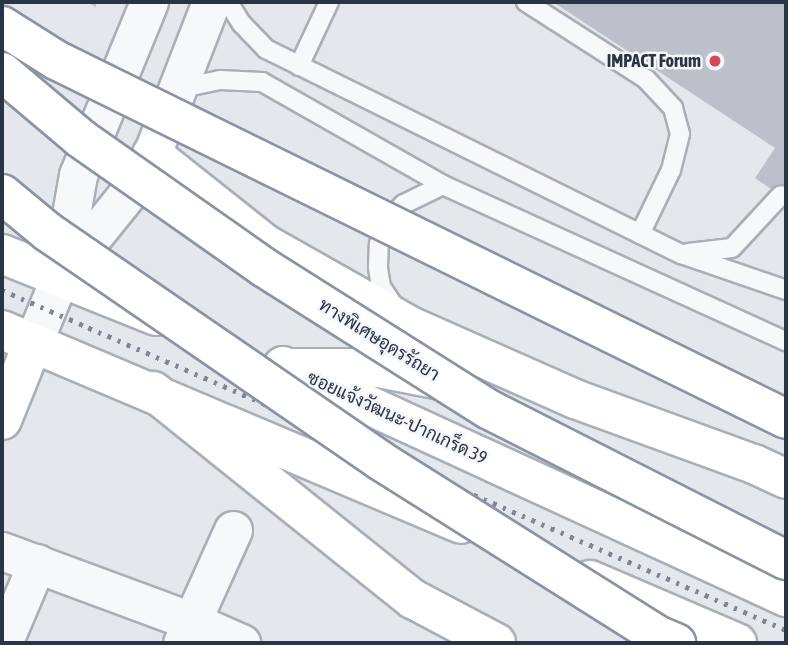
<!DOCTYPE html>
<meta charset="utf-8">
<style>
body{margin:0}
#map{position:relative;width:788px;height:645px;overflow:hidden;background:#e4e7ec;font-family:"Asap Condensed",Sarabun,sans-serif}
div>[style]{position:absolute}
.building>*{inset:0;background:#bbc0ca}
.path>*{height:4.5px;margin-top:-2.25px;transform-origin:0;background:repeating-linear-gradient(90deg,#c2c5cb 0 5px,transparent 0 10px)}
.roads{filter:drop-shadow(2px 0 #a9aeb7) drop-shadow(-2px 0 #a9aeb7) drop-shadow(0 2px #a9aeb7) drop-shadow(0 -2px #a9aeb7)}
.lane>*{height:18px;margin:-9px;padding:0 9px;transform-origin:9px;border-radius:9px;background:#f7f8fa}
.street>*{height:37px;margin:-18.5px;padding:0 18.5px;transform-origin:18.5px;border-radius:18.5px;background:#f7f8fa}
.secondary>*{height:38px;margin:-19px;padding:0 19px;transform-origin:19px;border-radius:19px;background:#fff}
.highway>*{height:38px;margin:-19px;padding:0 19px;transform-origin:19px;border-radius:19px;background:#fff}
.rail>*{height:5px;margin-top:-2.5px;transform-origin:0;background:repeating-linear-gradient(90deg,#7d8696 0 3.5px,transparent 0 10.5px)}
.bridges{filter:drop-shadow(2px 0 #8b94a3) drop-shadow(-2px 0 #8b94a3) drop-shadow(0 2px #8b94a3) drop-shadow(0 -2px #8b94a3)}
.highway-bridge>*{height:38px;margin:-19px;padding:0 19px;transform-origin:19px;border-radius:19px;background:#fff}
.dots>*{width:19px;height:19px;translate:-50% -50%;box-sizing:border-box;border:4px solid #f4f6f9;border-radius:50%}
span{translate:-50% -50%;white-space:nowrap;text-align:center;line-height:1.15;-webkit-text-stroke:5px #f4f6f9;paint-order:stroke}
.poi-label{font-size:18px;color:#2b3445;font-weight:700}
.right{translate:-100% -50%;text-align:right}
.street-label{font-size:18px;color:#2b3445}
.frame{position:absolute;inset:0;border:4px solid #2b3445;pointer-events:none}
</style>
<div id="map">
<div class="building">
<div style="clip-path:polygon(553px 2px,786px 2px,786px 185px,778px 184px,771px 189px,755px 178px,775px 148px)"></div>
</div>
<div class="path">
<div style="left:92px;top:2px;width:8px;rotate:23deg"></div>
</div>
<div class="roads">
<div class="lane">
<div style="left:228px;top:2px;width:26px;rotate:58deg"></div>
<div style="left:242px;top:24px;width:35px;rotate:46deg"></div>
<div style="left:266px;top:49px;width:463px;rotate:26.3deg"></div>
<div style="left:681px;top:254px;width:111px;rotate:18.9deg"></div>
<div style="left:526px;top:2px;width:143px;rotate:32.7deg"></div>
<div style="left:646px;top:79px;width:40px;rotate:47deg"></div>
<div style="left:673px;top:108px;width:27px;rotate:75deg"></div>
<div style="left:680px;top:134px;width:37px;rotate:104deg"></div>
<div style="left:671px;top:170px;width:71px;rotate:115.8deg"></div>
<div style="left:299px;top:66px;width:71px;rotate:-64.9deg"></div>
<div style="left:177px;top:89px;width:44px;rotate:-11.8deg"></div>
<div style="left:220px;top:80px;width:42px;rotate:2.7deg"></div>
<div style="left:262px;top:82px;width:208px;rotate:29.6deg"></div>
<div style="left:443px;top:185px;width:377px;rotate:24.5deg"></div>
<div style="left:688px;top:253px;width:44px;rotate:-6.5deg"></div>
<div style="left:732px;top:248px;width:72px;rotate:-47.2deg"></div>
<div style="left:394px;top:306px;width:23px;rotate:-124deg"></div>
<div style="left:381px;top:287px;width:20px;rotate:-99deg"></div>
<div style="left:378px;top:267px;width:23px;rotate:-88deg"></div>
<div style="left:379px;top:244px;width:22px;rotate:-72deg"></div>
<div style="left:386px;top:223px;width:26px;rotate:-47deg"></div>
<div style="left:404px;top:204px;width:43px;rotate:-26deg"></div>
</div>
<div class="street">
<div style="left:62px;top:275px;width:107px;rotate:-51.1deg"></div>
<div style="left:129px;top:192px;width:44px;rotate:-58.8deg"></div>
<div style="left:152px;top:154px;width:163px;rotate:-68.8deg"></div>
<div style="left:33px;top:343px;width:71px;rotate:-67.8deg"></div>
<div style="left:60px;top:277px;width:104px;rotate:-80deg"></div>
<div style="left:78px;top:175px;width:187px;rotate:-67.7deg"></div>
<div style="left:2px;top:551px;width:202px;rotate:20.3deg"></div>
<div style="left:191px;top:621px;width:55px;rotate:23.7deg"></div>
<div style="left:3px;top:643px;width:87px;rotate:-67deg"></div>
<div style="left:182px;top:643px;width:124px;rotate:-65.7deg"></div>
</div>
<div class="secondary">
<div style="left:2px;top:254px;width:166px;rotate:21.9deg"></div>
<div style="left:2px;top:330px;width:498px;rotate:22.9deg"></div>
<div style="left:283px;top:366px;width:554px;rotate:24.67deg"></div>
<div style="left:2px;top:420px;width:83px;rotate:-68.1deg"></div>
<div style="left:590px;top:580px;width:160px;rotate:23.2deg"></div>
</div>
<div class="highway">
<div style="left:152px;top:154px;width:144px;rotate:38.5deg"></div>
<div style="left:265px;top:244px;width:164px;rotate:29.5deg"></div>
<div style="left:408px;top:325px;width:183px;rotate:23.9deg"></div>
<div style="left:575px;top:399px;width:190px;rotate:20deg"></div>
<div style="left:754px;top:464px;width:35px;rotate:25deg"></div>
<div style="left:287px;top:368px;width:92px"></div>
<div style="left:379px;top:368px;width:63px;rotate:11deg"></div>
<div style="left:153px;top:391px;width:333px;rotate:38.7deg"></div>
<div style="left:413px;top:599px;width:94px;rotate:27.9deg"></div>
</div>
</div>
<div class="rail">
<div style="left:2px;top:290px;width:855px;rotate:23.45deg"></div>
</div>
<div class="bridges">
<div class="highway-bridge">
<div style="left:2px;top:26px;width:64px;rotate:32.2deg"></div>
<div style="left:56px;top:60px;width:813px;rotate:26.19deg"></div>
<div style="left:2px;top:72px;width:102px;rotate:40.2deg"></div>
<div style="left:80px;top:138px;width:226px;rotate:35.1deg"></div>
<div style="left:265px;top:268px;width:264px;rotate:32.3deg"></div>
<div style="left:488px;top:409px;width:334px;rotate:26.9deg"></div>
<div style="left:2px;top:194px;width:60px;rotate:39.6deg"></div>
<div style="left:48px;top:232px;width:404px;rotate:34.5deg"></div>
<div style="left:381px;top:461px;width:326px;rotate:32.2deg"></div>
<div style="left:657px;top:635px;width:21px;rotate:23deg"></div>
</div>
</div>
<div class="dots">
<div style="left:715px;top:61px;background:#d1495b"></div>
</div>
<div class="poi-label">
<span class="right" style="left:701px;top:61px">IMPACT Forum</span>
</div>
<div class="street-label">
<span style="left:379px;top:340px;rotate:32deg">ทางพิเศษอุดรรัถยา</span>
<span style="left:397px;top:418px;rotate:25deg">ซอยแจ้งวัฒนะ-ปากเกร็ด 39</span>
</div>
<div class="frame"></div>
</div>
